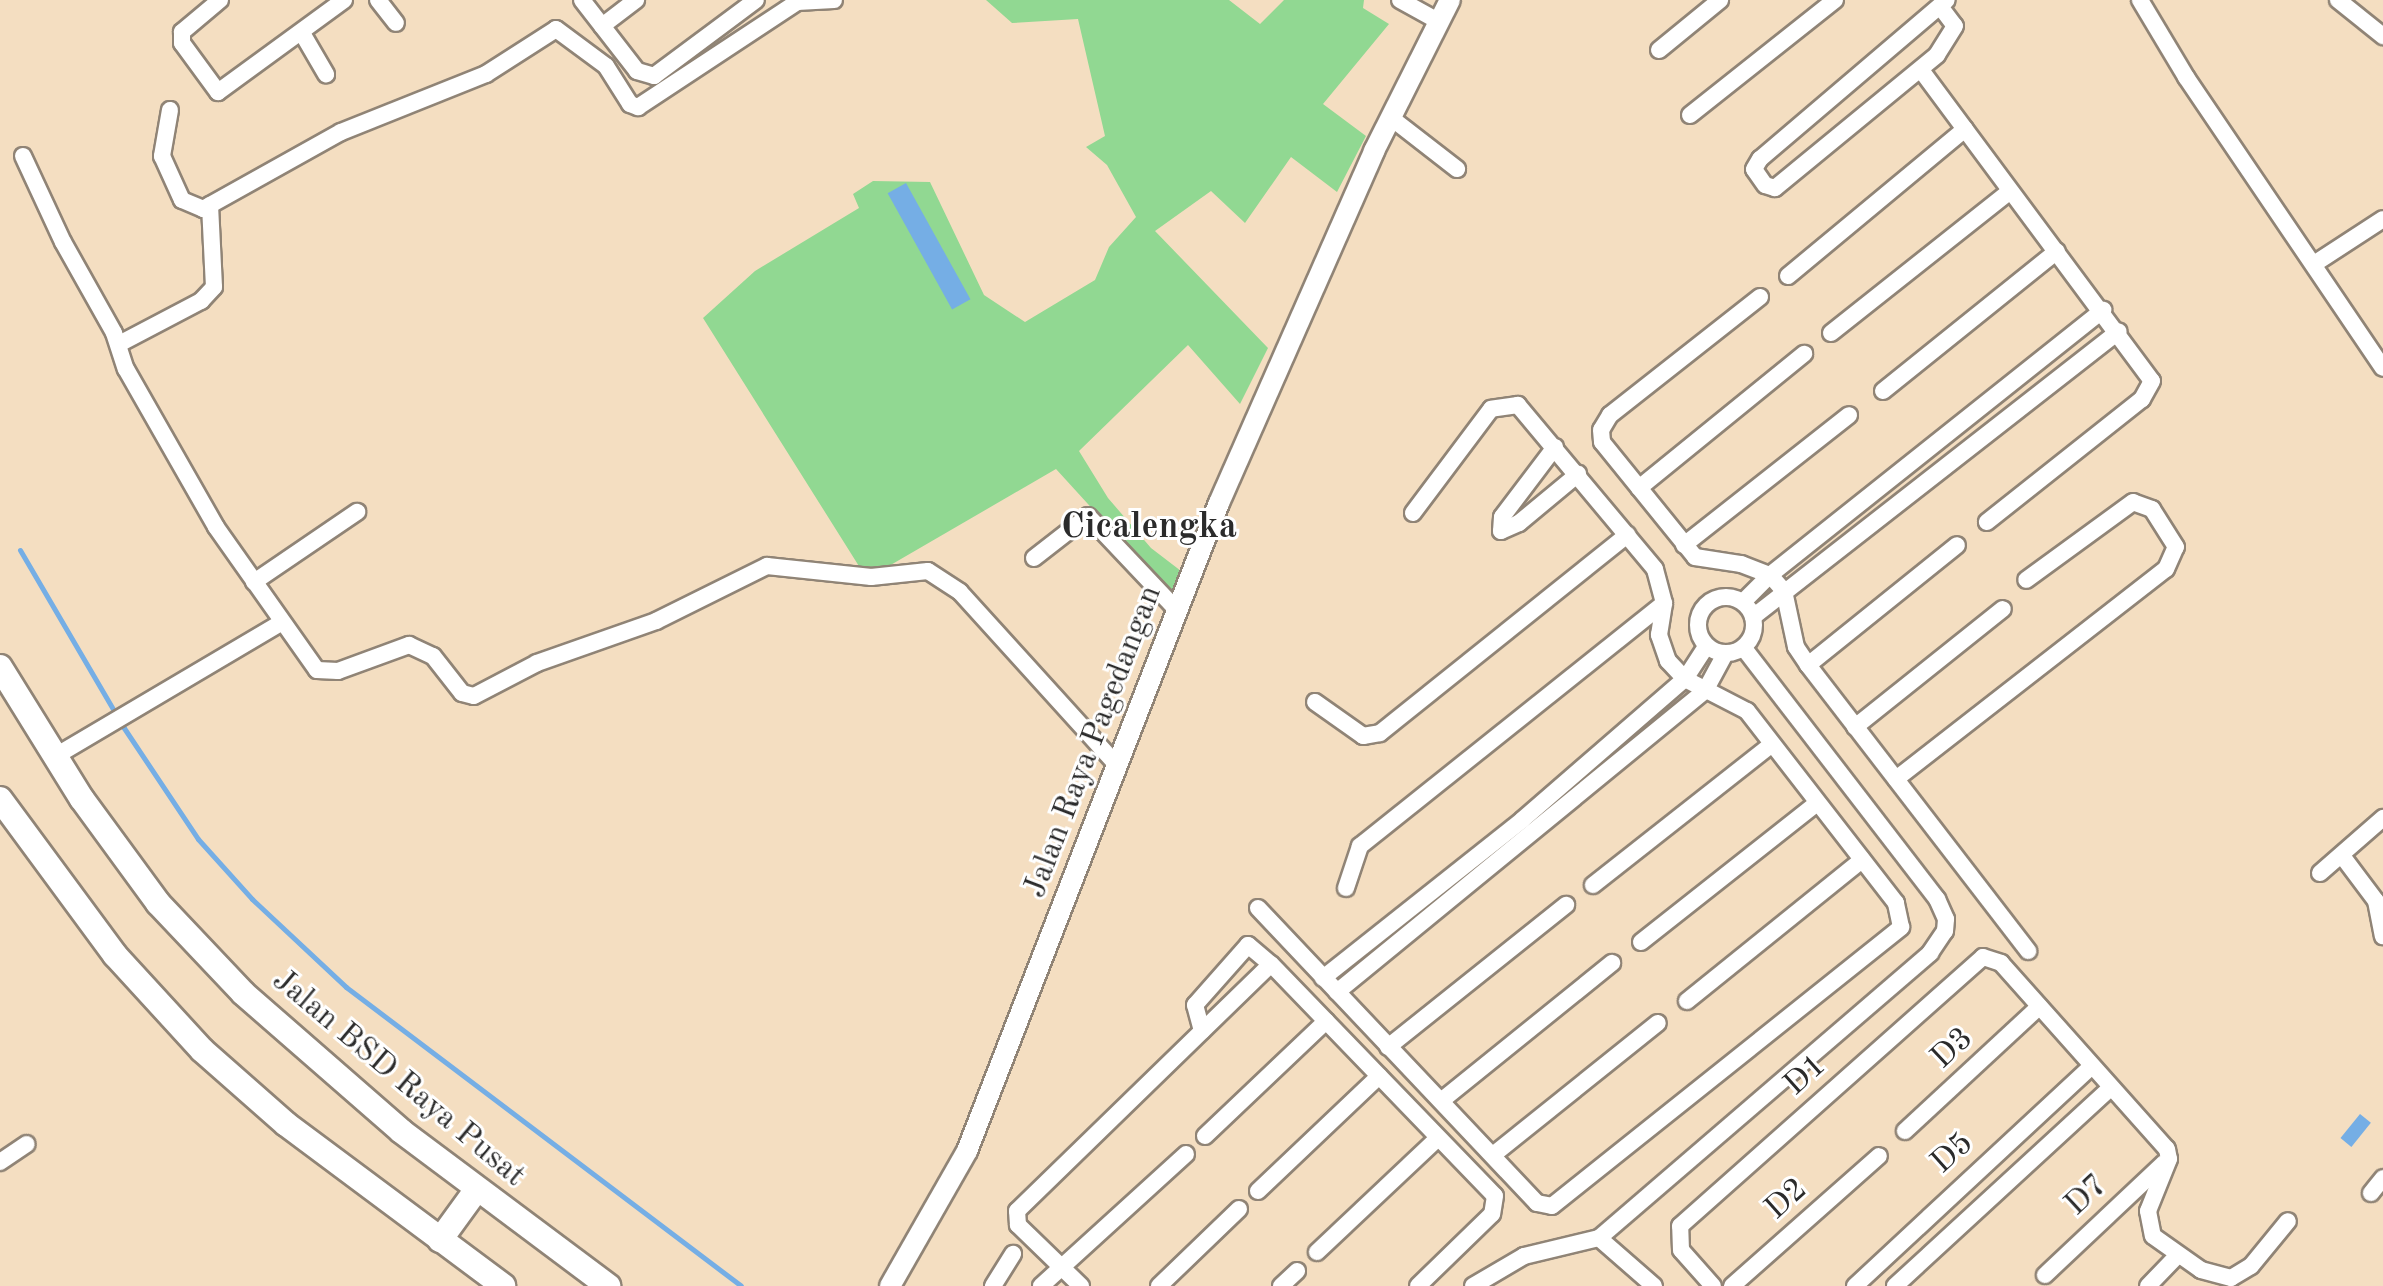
<!DOCTYPE html>
<style>
body{margin:0}
#map{position:relative;width:2383px;height:1286px;overflow:hidden;background:#f4dec1;font-family:"Old Standard TT",serif}
div>[style]{position:absolute}
.green>*{inset:0;background:#91d892}
.water>*{inset:0;background:#75aee5;transform-origin:0 0}
.stream>*{height:5px;margin:-2.5px;padding:0 2.5px;transform-origin:2.5px;border-radius:2.5px;background:#75aee5}
.roads{filter:drop-shadow(2px 0 #908476) drop-shadow(-2px 0 #908476) drop-shadow(0 2px #908476) drop-shadow(0 -2px #908476)}
.minor>*{height:16px;margin:-8px;padding:0 8px;transform-origin:8px;border-radius:8px;background:#fff}
.minor>.ring{margin:-8px;padding:0;box-sizing:content-box;background:none;border:16px solid #fff;border-radius:50%}
.tertiary>*{height:20px;margin:-10px;padding:0 10px;transform-origin:10px;border-radius:10px;background:#fff}
.secondary>*{height:24px;margin:-12px;padding:0 12px;transform-origin:12px;border-radius:12px;background:#fff}
span{translate:-50% -50%;white-space:nowrap;text-align:center;line-height:1.15;-webkit-text-stroke:6px #fff;paint-order:stroke}
.street-label{font-size:32px;color:#2b2b2b}
.quarter-label{font-size:36px;color:#2b2b2b;font-weight:700}
</style>
<div id="map">
<div class="green">
<div style="clip-path:polygon(986px 0,1229px 0,1260px 24px,1284px 0,1364px 0,1363px 8px,1389px 24px,1323px 104px,1366px 136px,1337px 192px,1291px 157px,1245px 223px,1211px 191px,1155px 231px,1268px 348px,1240px 404px,1188px 345px,1079px 451px,1108px 498px,1151px 548px,1181px 571px,1171px 595px,1056px 469px,882px 570px,862px 571px,703px 318px,755px 271px,859px 208px,853px 194px,873px 181px,930px 182px,984px 295px,1025px 322px,1095px 280px,1109px 247px,1136px 217px,1107px 165px,1086px 147px,1105px 136px,1078px 19px,1012px 23px)"></div>
</div>
<div class="water">
<div style="left:906px;top:183px;width:133px;height:21px;rotate:61deg"></div>
<div style="left:2360px;top:1114px;width:14px;height:31px;rotate:39deg"></div>
</div>
<div class="stream">
<div style="left:20px;top:550px;width:206px;rotate:59.7deg"></div>
<div style="left:124px;top:728px;width:133px;rotate:56.3deg"></div>
<div style="left:198px;top:839px;width:81px;rotate:48deg"></div>
<div style="left:252px;top:899px;width:129px;rotate:43.1deg"></div>
<div style="left:346px;top:987px;width:495px;rotate:37.1deg"></div>
</div>
<div class="roads">
<div class="minor">
<div style="left:220px;top:0;width:50px;rotate:139.9deg"></div>
<div style="left:182px;top:32px;width:11px;rotate:90deg"></div>
<div style="left:182px;top:43px;width:61px;rotate:53.7deg"></div>
<div style="left:218px;top:92px;width:156px;rotate:-36.1deg"></div>
<div style="left:378px;top:0;width:29px;rotate:52deg"></div>
<div style="left:582px;top:0;width:90px;rotate:52.2deg"></div>
<div style="left:637px;top:71px;width:18px;rotate:16deg"></div>
<div style="left:654px;top:76px;width:127px;rotate:-36.7deg"></div>
<div style="left:1400px;top:0;width:46px;rotate:28.8deg"></div>
<div style="left:2140px;top:0;width:90px;rotate:59.1deg"></div>
<div style="left:2186px;top:77px;width:351px;rotate:55.9deg"></div>
<div style="left:2338px;top:0;width:58px;rotate:38.7deg"></div>
<div style="left:1942px;top:9px;width:21px;rotate:53deg"></div>
<div style="left:1955px;top:26px;width:34px;rotate:122deg"></div>
<div style="left:1937px;top:55px;width:210px;rotate:140.6deg"></div>
<div style="left:1775px;top:188px;width:10px;rotate:-163deg"></div>
<div style="left:1765px;top:185px;width:19px;rotate:-125deg"></div>
<div style="left:1754px;top:169px;width:12px;rotate:-59deg"></div>
<div style="left:1760px;top:159px;width:245px;rotate:-40.4deg"></div>
<div style="left:602px;top:26px;width:43px;rotate:-37.4deg"></div>
<div style="left:302px;top:33px;width:48px;rotate:59.7deg"></div>
<div style="left:1659px;top:50px;width:79px;rotate:-39.3deg"></div>
<div style="left:1921px;top:70px;width:387px;rotate:53.4deg"></div>
<div style="left:2152px;top:381px;width:21px;rotate:119deg"></div>
<div style="left:2142px;top:399px;width:198px;rotate:141.6deg"></div>
<div style="left:170px;top:110px;width:47px;rotate:99.9deg"></div>
<div style="left:162px;top:156px;width:48px;rotate:65.6deg"></div>
<div style="left:182px;top:200px;width:23px;rotate:23deg"></div>
<div style="left:203px;top:209px;width:158px;rotate:-29.2deg"></div>
<div style="left:341px;top:132px;width:156px;rotate:-21.8deg"></div>
<div style="left:486px;top:74px;width:83px;rotate:-32.7deg"></div>
<div style="left:556px;top:29px;width:62px;rotate:36.5deg"></div>
<div style="left:606px;top:66px;width:45px;rotate:57.7deg"></div>
<div style="left:630px;top:104px;width:9px;rotate:21deg"></div>
<div style="left:638px;top:107px;width:191px;rotate:-33.4deg"></div>
<div style="left:797px;top:2px;width:37px;rotate:-3deg"></div>
<div style="left:1690px;top:115px;width:185px;rotate:-38.4deg"></div>
<div style="left:1390px;top:117px;width:85px;rotate:37.8deg"></div>
<div style="left:23px;top:156px;width:95px;rotate:65.1deg"></div>
<div style="left:63px;top:242px;width:104px;rotate:60.7deg"></div>
<div style="left:114px;top:333px;width:38px;rotate:72deg"></div>
<div style="left:126px;top:369px;width:182px;rotate:60.3deg"></div>
<div style="left:216px;top:527px;width:175px;rotate:54.8deg"></div>
<div style="left:317px;top:670px;width:21px;rotate:3deg"></div>
<div style="left:338px;top:671px;width:76px;rotate:-20.1deg"></div>
<div style="left:409px;top:645px;width:26px;rotate:25deg"></div>
<div style="left:433px;top:656px;width:47px;rotate:51.9deg"></div>
<div style="left:462px;top:693px;width:12px;rotate:14deg"></div>
<div style="left:474px;top:696px;width:71px;rotate:-27.6deg"></div>
<div style="left:537px;top:663px;width:126px;rotate:-19.4deg"></div>
<div style="left:656px;top:621px;width:124px;rotate:-26.4deg"></div>
<div style="left:767px;top:566px;width:105px;rotate:6deg"></div>
<div style="left:871px;top:577px;width:57px;rotate:-6deg"></div>
<div style="left:928px;top:571px;width:38px;rotate:33deg"></div>
<div style="left:960px;top:592px;width:234px;rotate:47.8deg"></div>
<div style="left:2314px;top:264px;width:82px;rotate:-33.1deg"></div>
<div style="left:1788px;top:276px;width:230px;rotate:-39.7deg"></div>
<div style="left:1760px;top:297px;width:191px;rotate:141.8deg"></div>
<div style="left:1610px;top:415px;width:17px;rotate:121deg"></div>
<div style="left:1601px;top:430px;width:12px;rotate:85deg"></div>
<div style="left:1602px;top:442px;width:148px;rotate:51deg"></div>
<div style="left:1695px;top:557px;width:47px;rotate:8.7deg"></div>
<div style="left:1741px;top:564px;width:31px;rotate:21deg"></div>
<div style="left:1770px;top:575px;width:21px;rotate:49deg"></div>
<div style="left:1784px;top:591px;width:57px;rotate:77.9deg"></div>
<div style="left:1796px;top:647px;width:22px;rotate:56deg"></div>
<div style="left:1808px;top:665px;width:361px;rotate:52.4deg"></div>
<div style="left:1831px;top:333px;width:228px;rotate:-38.4deg"></div>
<div style="left:119px;top:344px;width:93px;rotate:-27.7deg"></div>
<div style="left:201px;top:301px;width:19px;rotate:-47deg"></div>
<div style="left:214px;top:287px;width:82px;rotate:-92.8deg"></div>
<div style="left:1883px;top:391px;width:223px;rotate:-38.8deg"></div>
<div style="left:1555px;top:447px;width:88px;rotate:127.1deg"></div>
<div style="left:1502px;top:517px;width:14px;rotate:94deg"></div>
<div style="left:1501px;top:531px;width:20px;rotate:-24deg"></div>
<div style="left:1519px;top:523px;width:77px;rotate:-39.7deg"></div>
<div style="left:1639px;top:488px;width:213px;rotate:-39.1deg"></div>
<div style="left:1684px;top:545px;width:210px;rotate:-38.2deg"></div>
<div style="left:1034px;top:558px;width:68px;rotate:-37.9deg"></div>
<div style="left:1088px;top:516px;width:129px;rotate:46.6deg"></div>
<div style="left:254px;top:582px;width:125px;rotate:-34.2deg"></div>
<div class="ring" style="left:1698px;top:597px;width:40px;height:40px"></div>
<div style="left:1743px;top:602px;width:38px;rotate:-45deg"></div>
<div style="left:1770px;top:575px;width:426px;rotate:-38.5deg"></div>
<div style="left:1753px;top:617px;width:464px;rotate:-38deg"></div>
<div style="left:1808px;top:665px;width:191px;rotate:-38.8deg"></div>
<div style="left:1315px;top:702px;width:59px;rotate:35.3deg"></div>
<div style="left:1363px;top:736px;width:17px;rotate:-10deg"></div>
<div style="left:1380px;top:733px;width:317px;rotate:-38.7deg"></div>
<div style="left:1855px;top:727px;width:189px;rotate:-38.6deg"></div>
<div style="left:54px;top:757px;width:265px;rotate:-30.6deg"></div>
<div style="left:1896px;top:779px;width:342px;rotate:-37.9deg"></div>
<div style="left:2166px;top:569px;width:24px;rotate:-66deg"></div>
<div style="left:2176px;top:547px;width:45px;rotate:-122.3deg"></div>
<div style="left:2152px;top:509px;width:20px;rotate:-160deg"></div>
<div style="left:2133px;top:502px;width:132px;rotate:143.9deg"></div>
<div style="left:2343px;top:857px;width:55px;rotate:53.1deg"></div>
<div style="left:2376px;top:901px;width:36px;rotate:79deg"></div>
<div style="left:2320px;top:873px;width:84px;rotate:-41.1deg"></div>
<div style="left:1593px;top:885px;width:226px;rotate:-38.2deg"></div>
<div style="left:1346px;top:888px;width:44px;rotate:-71.6deg"></div>
<div style="left:1360px;top:846px;width:389px;rotate:-38.6deg"></div>
<div style="left:1258px;top:908px;width:406px;rotate:46.6deg"></div>
<div style="left:1537px;top:1203px;width:15px;rotate:11deg"></div>
<div style="left:1552px;top:1206px;width:447px;rotate:-38.6deg"></div>
<div style="left:1901px;top:927px;width:25px;rotate:-102deg"></div>
<div style="left:1896px;top:903px;width:243px;rotate:-127.8deg"></div>
<div style="left:1747px;top:711px;width:70px;rotate:-152.7deg"></div>
<div style="left:1685px;top:679px;width:25px;rotate:-133deg"></div>
<div style="left:1668px;top:661px;width:28px;rotate:-109deg"></div>
<div style="left:1659px;top:635px;width:32px;rotate:-81deg"></div>
<div style="left:1664px;top:603px;width:35px;rotate:-105deg"></div>
<div style="left:1655px;top:569px;width:214px;rotate:-129.9deg"></div>
<div style="left:1518px;top:405px;width:27px;rotate:172deg"></div>
<div style="left:1491px;top:409px;width:130px;rotate:126.9deg"></div>
<div style="left:1641px;top:942px;width:224px;rotate:-38.3deg"></div>
<div style="left:1323px;top:978px;width:254px;rotate:-38.4deg"></div>
<div style="left:1522px;top:820px;width:216px;rotate:-40.9deg"></div>
<div style="left:1685px;top:679px;width:38px;rotate:-57deg"></div>
<div style="left:1337px;top:992px;width:475px;rotate:-39.3deg"></div>
<div style="left:1705px;top:691px;width:42px;rotate:-61.6deg"></div>
<div style="left:1687px;top:1001px;width:225px;rotate:-38.9deg"></div>
<div style="left:1202px;top:1031px;width:27px;rotate:-105deg"></div>
<div style="left:1195px;top:1005px;width:80px;rotate:-48.5deg"></div>
<div style="left:1248px;top:945px;width:30px;rotate:40deg"></div>
<div style="left:1388px;top:1047px;width:228px;rotate:-38.6deg"></div>
<div style="left:1441px;top:1101px;width:220px;rotate:-38.9deg"></div>
<div style="left:1905px;top:1131px;width:183px;rotate:-42.8deg"></div>
<div style="left:1205px;top:1136px;width:167px;rotate:-43.5deg"></div>
<div style="left:1493px;top:1155px;width:211px;rotate:-38.7deg"></div>
<div style="left:0;top:1162px;width:32px;rotate:-34deg"></div>
<div style="left:1258px;top:1191px;width:167px;rotate:-43.5deg"></div>
<div style="left:2371px;top:1193px;width:19px;rotate:-51deg"></div>
<div style="left:1599px;top:1238px;width:437px;rotate:-40.7deg"></div>
<div style="left:1930px;top:953px;width:27px;rotate:-56deg"></div>
<div style="left:1945px;top:931px;width:12px;rotate:-85deg"></div>
<div style="left:1946px;top:919px;width:22px;rotate:-114deg"></div>
<div style="left:1937px;top:899px;width:317px;rotate:-127.6deg"></div>
<div style="left:1317px;top:1252px;width:166px;rotate:-43.3deg"></div>
<div style="left:2045px;top:1275px;width:163px;rotate:-43.3deg"></div>
<div style="left:993px;top:1286px;width:38px;rotate:-58deg"></div>
<div style="left:1041px;top:1286px;width:196px;rotate:-42.3deg"></div>
<div style="left:1081px;top:1286px;width:88px;rotate:-135.9deg"></div>
<div style="left:1018px;top:1225px;width:14px;rotate:-94deg"></div>
<div style="left:1017px;top:1211px;width:354px;rotate:-44.2deg"></div>
<div style="left:1271px;top:964px;width:322px;rotate:46deg"></div>
<div style="left:1495px;top:1196px;width:18px;rotate:99deg"></div>
<div style="left:1492px;top:1214px;width:103px;rotate:135.8deg"></div>
<div style="left:1159px;top:1286px;width:111px;rotate:-43.9deg"></div>
<div style="left:1281px;top:1286px;width:22px;rotate:-43deg"></div>
<div style="left:1473px;top:1286px;width:59px;rotate:-30.5deg"></div>
<div style="left:1524px;top:1256px;width:77px;rotate:-13.5deg"></div>
<div style="left:1599px;top:1238px;width:73px;rotate:41.1deg"></div>
<div style="left:1713px;top:1286px;width:48px;rotate:-131.6deg"></div>
<div style="left:1681px;top:1250px;width:24px;rotate:-92deg"></div>
<div style="left:1680px;top:1226px;width:405px;rotate:-41.6deg"></div>
<div style="left:1983px;top:957px;width:19px;rotate:18deg"></div>
<div style="left:2001px;top:963px;width:249px;rotate:48.3deg"></div>
<div style="left:2167px;top:1149px;width:10px;rotate:79deg"></div>
<div style="left:2169px;top:1159px;width:56px;rotate:112deg"></div>
<div style="left:2148px;top:1211px;width:25px;rotate:79deg"></div>
<div style="left:2153px;top:1236px;width:59px;rotate:35.3deg"></div>
<div style="left:2201px;top:1270px;width:31px;rotate:15deg"></div>
<div style="left:2231px;top:1278px;width:23px;rotate:-31deg"></div>
<div style="left:2251px;top:1266px;width:58px;rotate:-50.6deg"></div>
<div style="left:1732px;top:1286px;width:196px;rotate:-41.5deg"></div>
<div style="left:1855px;top:1286px;width:322px;rotate:-42.9deg"></div>
<div style="left:1895px;top:1286px;width:292px;rotate:-42.6deg"></div>
<div style="left:2148px;top:1286px;width:42px;rotate:-46deg"></div>
</div>
<div class="tertiary">
<div style="left:890px;top:1286px;width:155px;rotate:-60.3deg"></div>
<div style="left:967px;top:1151px;width:695px;rotate:-68.75deg"></div>
<div style="left:1219px;top:503px;width:385px;rotate:-66.2deg"></div>
<div style="left:1374px;top:151px;width:169px;rotate:-63.3deg"></div>
</div>
<div class="secondary">
<div style="left:0;top:667px;width:155px;rotate:58.2deg"></div>
<div style="left:82px;top:799px;width:129px;rotate:53.8deg"></div>
<div style="left:158px;top:903px;width:124px;rotate:46.6deg"></div>
<div style="left:243px;top:993px;width:210px;rotate:41.1deg"></div>
<div style="left:401px;top:1131px;width:259px;rotate:36.8deg"></div>
<div style="left:0;top:799px;width:194px;rotate:53.6deg"></div>
<div style="left:115px;top:955px;width:129px;rotate:47.5deg"></div>
<div style="left:202px;top:1050px;width:112px;rotate:41.4deg"></div>
<div style="left:286px;top:1124px;width:271px;rotate:36.7deg"></div>
<div style="left:440px;top:1240px;width:63px;rotate:-54deg"></div>
</div>
</div>
<div class="street-label">
<span style="left:1094px;top:742px;rotate:-69deg">Jalan Raya Pagedangan</span>
<span style="left:1953px;top:1049px;rotate:-43deg">D3</span>
<span style="left:1806px;top:1076px;rotate:-42deg">D1</span>
<span style="left:398px;top:1079px;rotate:40deg">Jalan BSD Raya Pusat</span>
<span style="left:1953px;top:1154px;rotate:-42deg">D5</span>
<span style="left:2087px;top:1196px;rotate:-43deg">D7</span>
<span style="left:1787px;top:1200px;rotate:-42deg">D2</span>
</div>
<div class="quarter-label">
<span style="left:1149px;top:529px">Cicalengka</span>
</div>
</div>
